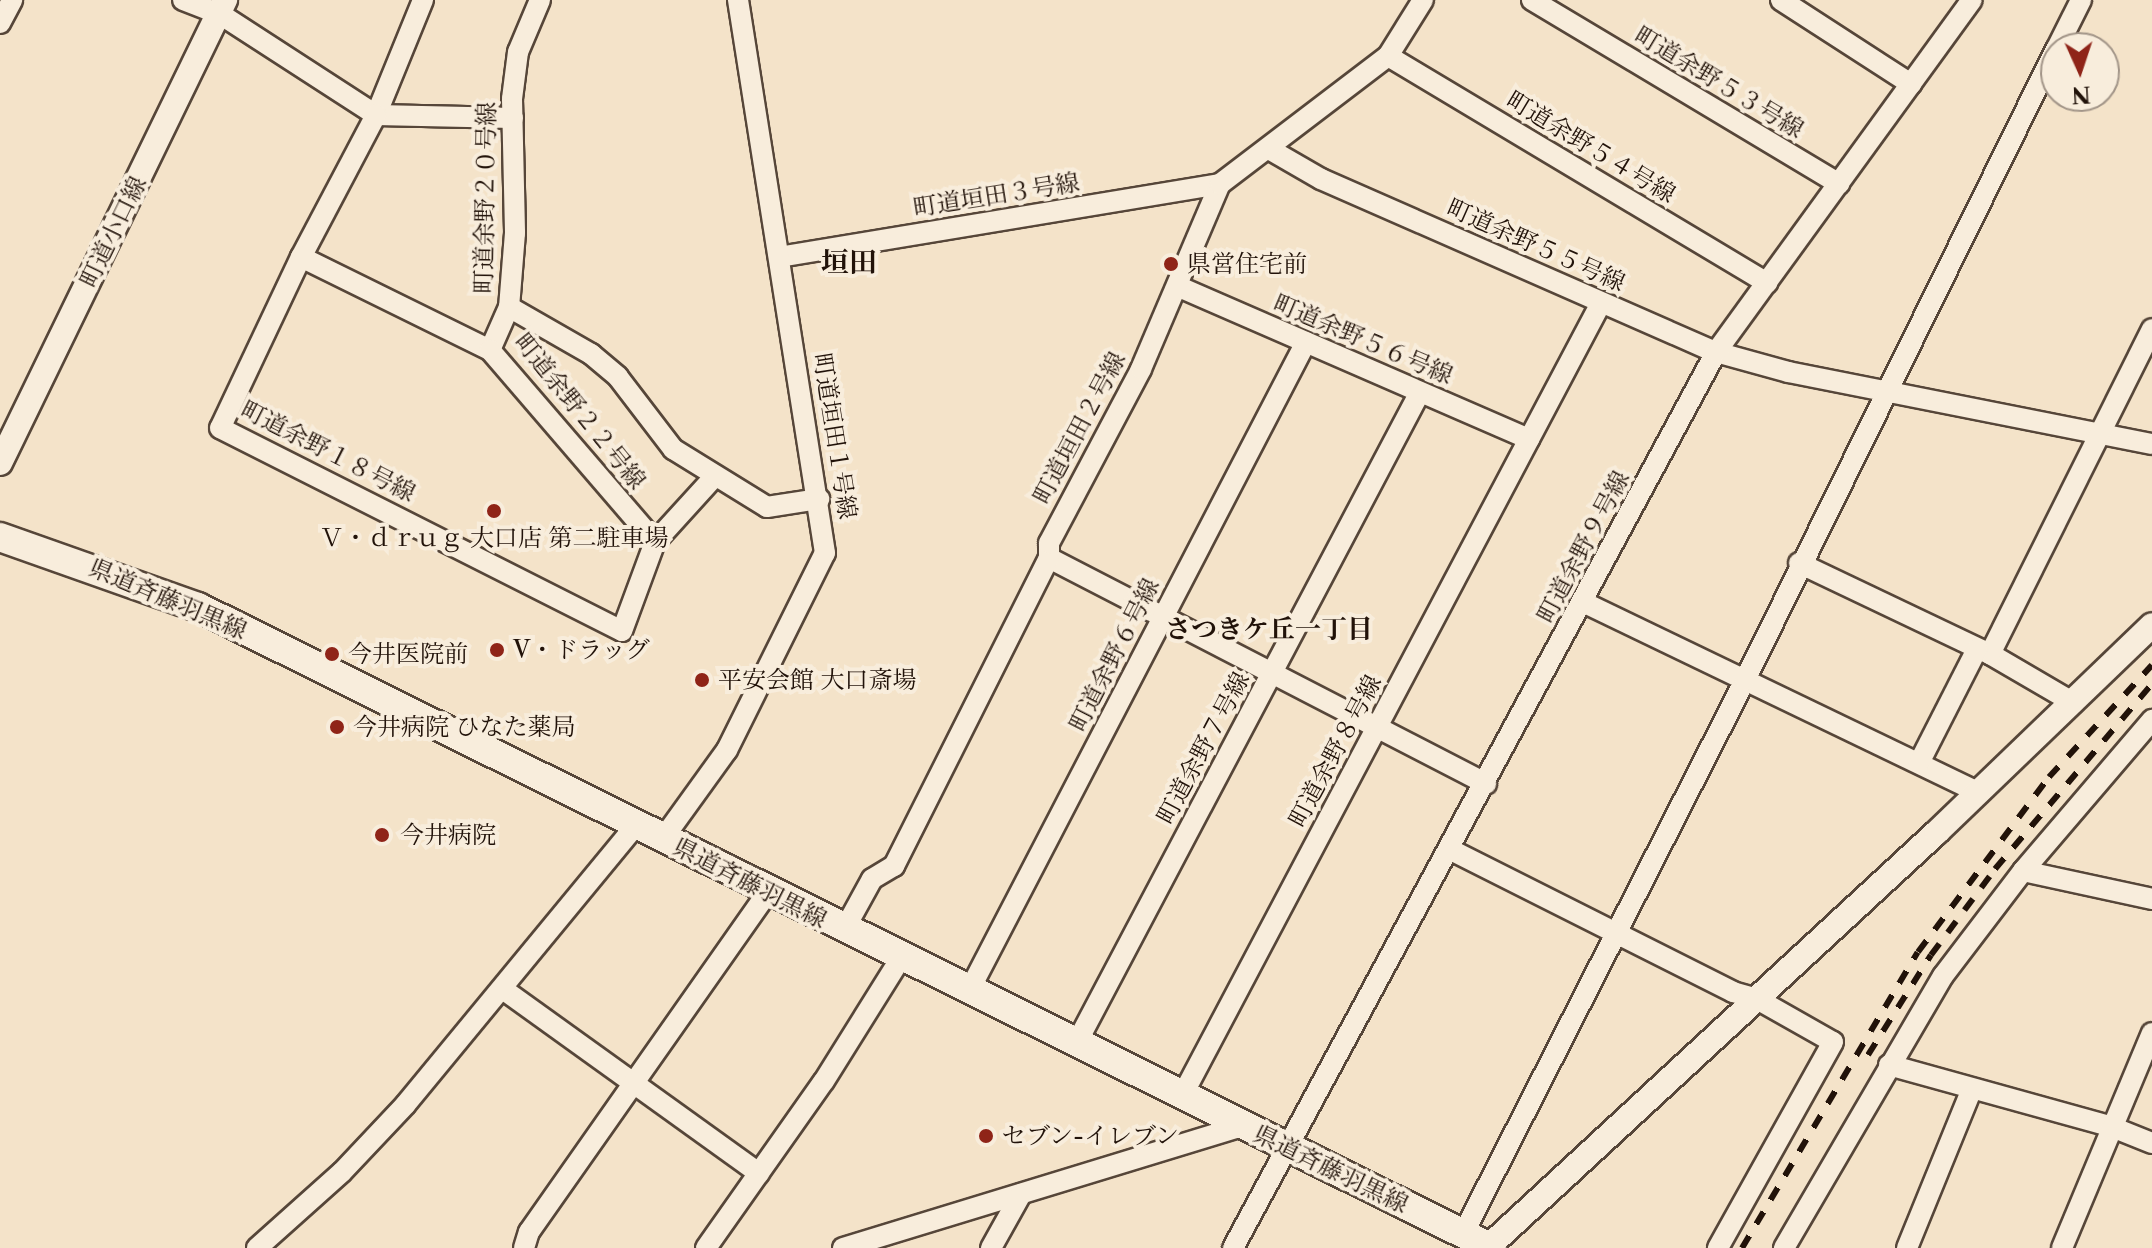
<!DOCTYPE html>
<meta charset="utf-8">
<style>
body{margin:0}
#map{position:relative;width:2152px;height:1248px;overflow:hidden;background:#f4e3c9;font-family:"Libre Caslon Text","Noto Serif JP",serif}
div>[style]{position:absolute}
.roads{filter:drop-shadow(2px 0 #564639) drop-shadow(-2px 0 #564639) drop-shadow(0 2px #564639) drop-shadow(0 -2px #564639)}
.minor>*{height:20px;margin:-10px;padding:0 10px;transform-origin:10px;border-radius:10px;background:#f8eddc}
.tertiary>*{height:24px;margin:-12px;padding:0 12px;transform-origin:12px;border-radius:12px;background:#f8eddc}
.secondary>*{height:28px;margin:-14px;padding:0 14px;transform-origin:14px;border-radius:14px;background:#f8eddc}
.rail>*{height:6px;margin-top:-3px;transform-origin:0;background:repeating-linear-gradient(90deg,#211209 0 14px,transparent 0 28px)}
.dots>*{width:22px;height:22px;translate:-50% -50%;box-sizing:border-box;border:4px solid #f8eddc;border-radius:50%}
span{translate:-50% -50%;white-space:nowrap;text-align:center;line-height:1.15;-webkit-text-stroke:8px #f8eddc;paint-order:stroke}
.street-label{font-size:24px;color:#211209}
.poi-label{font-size:24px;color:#211209}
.left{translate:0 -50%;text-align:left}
.neighbourhood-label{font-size:26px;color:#211209;font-weight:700}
.quarter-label{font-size:28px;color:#211209;font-weight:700}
.north{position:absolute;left:2040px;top:32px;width:80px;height:80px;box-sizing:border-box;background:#f8eddc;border:2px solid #a29588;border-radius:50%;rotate:177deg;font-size:22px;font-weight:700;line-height:32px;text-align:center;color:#211209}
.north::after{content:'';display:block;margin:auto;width:28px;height:36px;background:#8f2418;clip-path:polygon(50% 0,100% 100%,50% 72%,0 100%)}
</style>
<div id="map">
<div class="roads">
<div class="minor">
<div style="left:183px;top:0;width:40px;rotate:21deg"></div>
<div style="left:220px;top:14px;width:186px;rotate:32.9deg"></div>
<div style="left:376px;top:115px;width:137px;rotate:1.3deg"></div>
<div style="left:423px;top:0;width:124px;rotate:112.2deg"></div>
<div style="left:376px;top:115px;width:161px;rotate:117.8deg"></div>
<div style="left:301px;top:257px;width:189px;rotate:115.3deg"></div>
<div style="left:220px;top:428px;width:450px;rotate:26.8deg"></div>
<div style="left:622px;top:631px;width:95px;rotate:-69.7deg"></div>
<div style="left:655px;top:542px;width:89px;rotate:-47.7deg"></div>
<div style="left:540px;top:0;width:56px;rotate:112.9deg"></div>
<div style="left:518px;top:52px;width:47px;rotate:97.3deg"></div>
<div style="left:512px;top:99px;width:134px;rotate:88.7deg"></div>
<div style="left:515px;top:233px;width:74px;rotate:94.6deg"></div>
<div style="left:509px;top:307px;width:95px;rotate:29.8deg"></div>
<div style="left:591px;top:354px;width:35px;rotate:40deg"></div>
<div style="left:618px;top:377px;width:91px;rotate:52.6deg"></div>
<div style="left:673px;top:449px;width:110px;rotate:31.7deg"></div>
<div style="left:767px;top:507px;width:53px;rotate:-8.7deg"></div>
<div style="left:1532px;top:0;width:358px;rotate:30.9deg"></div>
<div style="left:1781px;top:0;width:155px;rotate:32.9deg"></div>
<div style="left:0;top:23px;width:26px;rotate:-62deg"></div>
<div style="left:2057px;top:48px;width:54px;rotate:-63.4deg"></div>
<div style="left:1388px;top:56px;width:442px;rotate:30.9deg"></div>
<div style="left:1269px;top:149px;width:60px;rotate:30deg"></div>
<div style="left:1321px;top:179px;width:431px;rotate:23.7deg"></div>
<div style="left:1716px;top:352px;width:75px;rotate:15.5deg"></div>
<div style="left:1788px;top:372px;width:371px;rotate:11.2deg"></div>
<div style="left:301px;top:257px;width:211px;rotate:26.2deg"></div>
<div style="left:779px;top:257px;width:447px;rotate:-9.4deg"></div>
<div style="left:1177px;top:286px;width:384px;rotate:23.5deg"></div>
<div style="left:509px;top:307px;width:47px;rotate:113.8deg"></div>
<div style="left:490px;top:350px;width:253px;rotate:49.3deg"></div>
<div style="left:1049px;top:558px;width:492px;rotate:27.3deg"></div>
<div style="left:1799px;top:563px;width:212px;rotate:25.5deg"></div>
<div style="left:1990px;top:654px;width:97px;rotate:30.3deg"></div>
<div style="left:1583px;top:602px;width:440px;rotate:25.7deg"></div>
<div style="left:1990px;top:654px;width:363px;rotate:-63.5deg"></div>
<div style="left:1919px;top:763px;width:128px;rotate:-63deg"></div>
<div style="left:662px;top:840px;width:111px;rotate:-54.2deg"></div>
<div style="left:727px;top:750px;width:220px;rotate:-63.6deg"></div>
<div style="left:825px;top:553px;width:560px;rotate:-98.94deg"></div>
<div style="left:1451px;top:850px;width:316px;rotate:26.7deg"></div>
<div style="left:1733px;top:992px;width:25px;rotate:16deg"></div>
<div style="left:1757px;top:999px;width:87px;rotate:29.5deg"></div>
<div style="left:1833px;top:1042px;width:236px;rotate:119.2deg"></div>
<div style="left:2023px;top:871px;width:199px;rotate:-49.5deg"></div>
<div style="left:844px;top:930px;width:58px;rotate:-61.2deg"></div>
<div style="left:872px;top:879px;width:26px;rotate:-31deg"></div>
<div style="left:894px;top:866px;width:345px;rotate:-63.3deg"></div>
<div style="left:1049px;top:558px;width:15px;rotate:-90deg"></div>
<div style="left:1049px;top:543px;width:197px;rotate:-62.1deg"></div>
<div style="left:1141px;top:369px;width:201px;rotate:-66.9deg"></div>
<div style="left:1220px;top:184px;width:211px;rotate:-37.3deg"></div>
<div style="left:1388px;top:56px;width:66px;rotate:-58deg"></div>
<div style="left:504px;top:990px;width:314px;rotate:35.7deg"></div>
<div style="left:969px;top:991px;width:731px;rotate:-62.56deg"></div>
<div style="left:1076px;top:1044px;width:737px;rotate:-62.18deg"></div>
<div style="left:1889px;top:1065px;width:231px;rotate:15.5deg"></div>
<div style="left:2112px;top:1127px;width:43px;rotate:21.8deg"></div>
<div style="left:1182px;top:1096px;width:897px;rotate:-62.15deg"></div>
<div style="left:1463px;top:1234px;width:622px;rotate:-63.02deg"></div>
<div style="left:1745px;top:680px;width:703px;rotate:-63.76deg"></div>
<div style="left:257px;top:1248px;width:114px;rotate:-41.8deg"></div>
<div style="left:342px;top:1172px;width:93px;rotate:-46.7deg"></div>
<div style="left:406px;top:1104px;width:360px;rotate:-50.5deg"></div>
<div style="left:524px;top:1248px;width:17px;rotate:-73deg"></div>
<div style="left:529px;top:1232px;width:414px;rotate:-54.9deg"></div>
<div style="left:706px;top:1248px;width:204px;rotate:-54.8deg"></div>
<div style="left:824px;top:1081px;width:145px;rotate:-58deg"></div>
<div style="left:843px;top:1248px;width:417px;rotate:-17deg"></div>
<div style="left:991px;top:1248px;width:62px;rotate:-60.9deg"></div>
<div style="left:1233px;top:1248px;width:1018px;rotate:-61.67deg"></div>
<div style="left:1716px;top:352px;width:435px;rotate:-54deg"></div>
<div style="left:1784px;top:1248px;width:315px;rotate:-59.7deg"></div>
<div style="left:1943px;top:976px;width:132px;rotate:-52.7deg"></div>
<div style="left:2023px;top:871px;width:132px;rotate:12.2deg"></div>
<div style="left:1907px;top:1248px;width:172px;rotate:-67.8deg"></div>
<div style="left:2062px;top:1248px;width:233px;rotate:-67.3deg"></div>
</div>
<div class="tertiary">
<div style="left:0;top:463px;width:515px;rotate:-64.08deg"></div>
<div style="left:1487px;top:1248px;width:613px;rotate:-42.75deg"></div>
<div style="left:1937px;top:832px;width:298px;rotate:-43.9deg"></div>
</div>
<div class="secondary">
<div style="left:0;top:537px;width:210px;rotate:19.5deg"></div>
<div style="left:198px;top:607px;width:1444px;rotate:26.35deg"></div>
</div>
</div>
<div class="rail">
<div style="left:1868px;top:1055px;width:118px;rotate:-57.8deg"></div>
<div style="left:1931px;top:955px;width:107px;rotate:-53.3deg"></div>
<div style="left:1995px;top:869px;width:243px;rotate:-49.7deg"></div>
<div style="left:1742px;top:1248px;width:344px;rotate:-59.3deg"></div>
<div style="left:1918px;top:952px;width:219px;rotate:-53.2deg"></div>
<div style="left:2049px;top:777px;width:152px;rotate:-47.4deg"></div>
</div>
<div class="dots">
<div style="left:1171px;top:264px;background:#8f2418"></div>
<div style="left:494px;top:511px;background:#8f2418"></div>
<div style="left:497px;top:650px;background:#8f2418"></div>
<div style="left:332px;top:654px;background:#8f2418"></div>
<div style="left:702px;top:680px;background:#8f2418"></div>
<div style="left:337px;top:727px;background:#8f2418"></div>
<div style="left:382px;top:835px;background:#8f2418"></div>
<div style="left:986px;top:1136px;background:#8f2418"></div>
</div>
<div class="street-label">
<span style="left:1719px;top:82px;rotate:31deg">町道余野５３号線</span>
<span style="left:1591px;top:147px;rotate:31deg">町道余野５４号線</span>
<span style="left:996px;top:195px;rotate:-9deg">町道垣田３号線</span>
<span style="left:485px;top:198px;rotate:-89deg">町道余野２０号線</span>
<span style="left:113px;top:232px;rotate:-64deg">町道小口線</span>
<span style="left:1536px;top:245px;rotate:24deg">町道余野５５号線</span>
<span style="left:1363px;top:339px;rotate:23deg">町道余野５６号線</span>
<span style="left:580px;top:411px;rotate:51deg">町道余野２２号線</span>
<span style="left:1079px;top:428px;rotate:-62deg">町道垣田２号線</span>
<span style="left:835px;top:436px;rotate:81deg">町道垣田１号線</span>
<span style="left:328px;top:451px;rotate:27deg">町道余野１８号線</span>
<span style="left:1583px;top:547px;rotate:-62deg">町道余野９号線</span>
<span style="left:168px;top:599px;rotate:23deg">県道斉藤羽黒線</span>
<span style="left:1114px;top:655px;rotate:-63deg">町道余野６号線</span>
<span style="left:1203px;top:748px;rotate:-62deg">町道余野７号線</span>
<span style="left:1335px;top:751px;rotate:-62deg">町道余野８号線</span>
<span style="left:750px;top:883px;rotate:27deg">県道斉藤羽黒線</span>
<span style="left:1331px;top:1169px;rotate:26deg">県道斉藤羽黒線</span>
</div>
<div class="poi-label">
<span class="left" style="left:1187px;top:264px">県営住宅前</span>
<span style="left:494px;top:538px">Ｖ・ｄｒｕｇ 大口店 第二駐車場</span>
<span class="left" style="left:513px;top:650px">V・ドラッグ</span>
<span class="left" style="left:348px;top:654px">今井医院前</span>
<span class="left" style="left:718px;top:680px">平安会館 大口斎場</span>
<span class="left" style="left:353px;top:727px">今井病院 ひなた薬局</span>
<span class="left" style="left:400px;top:835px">今井病院</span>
<span class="left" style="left:1002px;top:1136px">セブン-イレブン</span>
</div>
<div class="neighbourhood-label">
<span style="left:1269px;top:630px">さつきケ丘一丁目</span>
</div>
<div class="quarter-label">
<span style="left:849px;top:262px">垣田</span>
</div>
<div class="north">N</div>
</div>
